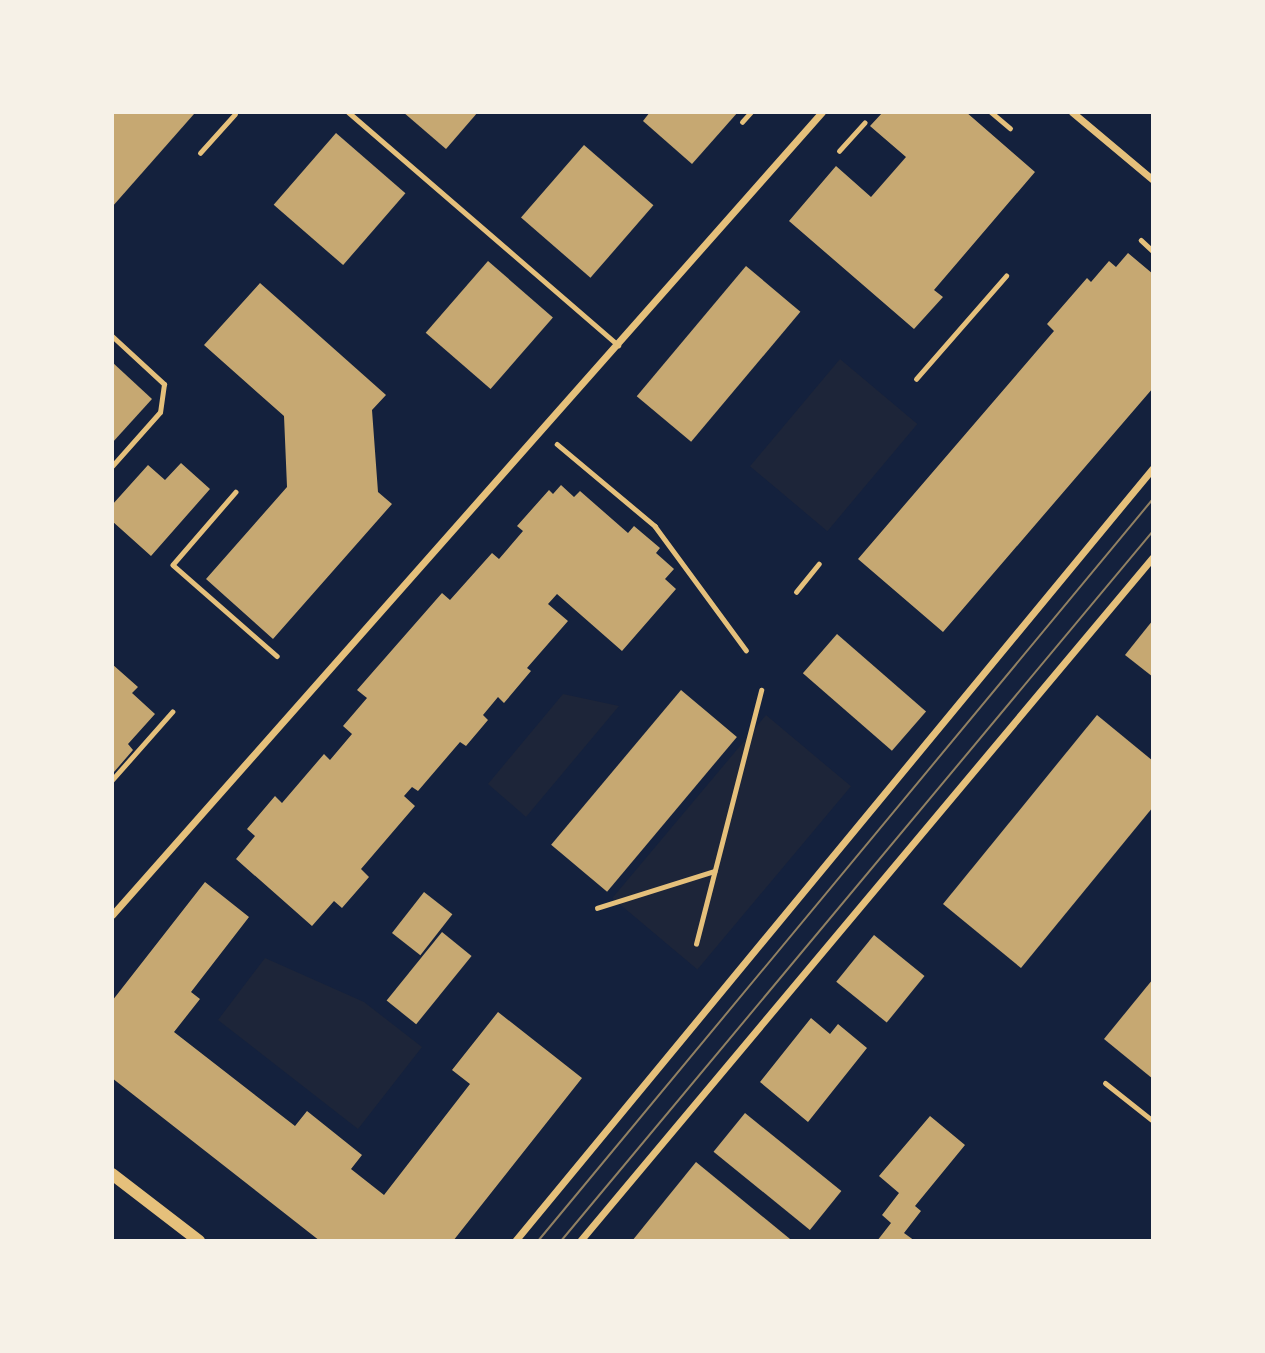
<!DOCTYPE html>
<style>
body{margin:0}
#map{position:relative;width:1265px;height:1353px;overflow:hidden;background:#14213d;font-family:"PT Sans Narrow",sans-serif}
div>[style]{position:absolute}
.green>*{inset:0;background:#1d2539;transform-origin:0 0}
.building>*{inset:0;background:#c6a872;transform-origin:0 0}
.path>*{height:4.5px;margin:-2.25px;padding:0 2.25px;transform-origin:2.25px;border-radius:2.25px;background:#e5c07b}
.service>*{height:5px;margin:-2.5px;padding:0 2.5px;transform-origin:2.5px;border-radius:2.5px;background:#e5c07b}
.minor>*{height:7px;margin:-3.5px;padding:0 3.5px;transform-origin:3.5px;border-radius:3.5px;background:#e5c07b}
.tertiary>*{height:12px;margin:-6px;padding:0 6px;transform-origin:6px;border-radius:6px;background:#e5c07b}
.tram>*{height:2px;margin:-1px;padding:0 1px;transform-origin:1px;border-radius:1px;background:#918062}
span{translate:-50% -50%;white-space:nowrap;text-align:center;line-height:1.15;-webkit-text-stroke:7px #f6f1e7;paint-order:stroke}
.frame{position:absolute;inset:0;border:114px solid #f6f1e7;pointer-events:none}
</style>
<div id="map">
<div class="green">
<div style="left:840px;top:359px;width:101px;height:140px;rotate:40deg"></div>
<div style="clip-path:polygon(563px 694px,619px 706px,526px 817px,488px 784px)"></div>
<div style="left:766px;top:715px;width:111px;height:239px;rotate:40deg"></div>
<div style="clip-path:polygon(265px 958px,364px 1002px,422px 1047px,358px 1129px,218px 1020px)"></div>
</div>
<div class="building">
<div style="clip-path:polygon(112px 112px,194px 114px,112px 207px)"></div>
<div style="clip-path:polygon(403px 112px,478px 112px,446px 149px)"></div>
<div style="clip-path:polygon(650px 112px,738px 112px,692px 164px,643px 121px)"></div>
<div style="clip-path:polygon(883px 112px,966px 112px,1035px 172px,934px 290px,943px 297px,914px 329px,789px 221px,836px 166px,871px 197px,906px 157px,870px 126px)"></div>
<div style="left:336px;top:133px;width:92px;height:95px;rotate:41deg"></div>
<div style="left:584px;top:145px;width:92px;height:96px;rotate:41deg"></div>
<div style="clip-path:polygon(1128px 253px,1153px 274px,1153px 388px,943px 632px,858px 559px,1054px 331px,1047px 324px,1087px 278px,1091px 282px,1109px 261px,1116px 267px)"></div>
<div style="left:488px;top:261px;width:86px;height:95px;rotate:41deg"></div>
<div style="left:746px;top:266px;width:71px;height:170px;rotate:40deg"></div>
<div style="clip-path:polygon(260px 283px,386px 395px,372px 410px,378px 492px,392px 504px,273px 639px,206px 579px,287px 487px,284px 416px,204px 345px)"></div>
<div style="clip-path:polygon(112px 362px,152px 399px,112px 443px)"></div>
<div style="clip-path:polygon(181px 463px,210px 489px,151px 556px,112px 521px,112px 505px,148px 465px,165px 480px)"></div>
<div style="clip-path:polygon(561px 485px,574px 497px,580px 491px,628px 533px,634px 526px,660px 548px,656px 553px,674px 569px,665px 579px,676px 589px,622px 651px,557px 594px,548px 604px,568px 621px,527px 668px,531px 671px,504px 703px,498px 697px,483px 715px,488px 720px,466px 746px,460px 742px,418px 791px,412px 787px,404px 796px,415px 806px,361px 869px,369px 877px,342px 908px,334px 901px,312px 926px,236px 859px,255px 836px,247px 829px,275px 796px,282px 803px,324px 754px,330px 760px,352px 734px,343px 726px,367px 698px,357px 690px,442px 593px,450px 600px,492px 553px,499px 559px,523px 531px,517px 526px,549px 490px,553px 494px)"></div>
<div style="clip-path:polygon(1153px 620px,1153px 677px,1125px 655px)"></div>
<div style="left:837px;top:634px;width:118px;height:52px;rotate:41deg"></div>
<div style="clip-path:polygon(112px 664px,138px 687px,132px 693px,155px 714px,128px 744px,133px 750px,114px 772px)"></div>
<div style="left:681px;top:690px;width:73px;height:202px;rotate:40deg"></div>
<div style="clip-path:polygon(1097px 715px,1153px 761px,1153px 807px,1021px 968px,943px 904px)"></div>
<div style="clip-path:polygon(205px 882px,249px 917px,191px 992px,200px 999px,174px 1032px,295px 1126px,307px 1111px,362px 1155px,351px 1169px,384px 1195px,470px 1084px,452px 1070px,498px 1012px,582px 1078px,453px 1241px,320px 1241px,112px 1078px,112px 1001px)"></div>
<div style="left:424px;top:892px;width:36px;height:52px;rotate:38deg"></div>
<div style="left:442px;top:932px;width:38px;height:88px;rotate:39deg"></div>
<div style="left:874px;top:935px;width:65px;height:60px;rotate:39deg"></div>
<div style="clip-path:polygon(1153px 979px,1153px 1079px,1104px 1039px)"></div>
<div style="clip-path:polygon(811px 1018px,830px 1034px,838px 1024px,867px 1048px,808px 1122px,760px 1082px)"></div>
<div style="left:745px;top:1113px;width:124px;height:50px;rotate:39deg"></div>
<div style="clip-path:polygon(930px 1116px,965px 1145px,915px 1206px,921px 1211px,904px 1233px,915px 1241px,877px 1241px,891px 1223px,882px 1215px,899px 1193px,879px 1176px)"></div>
<div style="clip-path:polygon(696px 1162px,790px 1239px,788px 1241px,632px 1241px)"></div>
</div>
<div class="path">
<div style="left:991px;top:112px;width:25px;rotate:40deg"></div>
<div style="left:742px;top:122px;width:13px;rotate:-48deg"></div>
<div style="left:839px;top:151px;width:38px;rotate:-48deg"></div>
<div style="left:200px;top:153px;width:52px;rotate:-48.1deg"></div>
<div style="left:1141px;top:240px;width:16px;rotate:43deg"></div>
<div style="left:916px;top:379px;width:137px;rotate:-48.9deg"></div>
<div style="left:557px;top:444px;width:128px;rotate:39.9deg"></div>
<div style="left:655px;top:526px;width:154px;rotate:53.7deg"></div>
<div style="left:236px;top:492px;width:96px;rotate:130.8deg"></div>
<div style="left:173px;top:565px;width:138px;rotate:41.2deg"></div>
<div style="left:796px;top:592px;width:36px;rotate:-51deg"></div>
<div style="left:112px;top:780px;width:91px;rotate:-48.6deg"></div>
<div style="left:597px;top:908px;width:123px;rotate:-17.5deg"></div>
<div style="left:696px;top:944px;width:262px;rotate:-75.6deg"></div>
</div>
<div class="service">
<div style="left:348px;top:112px;width:357px;rotate:40.8deg"></div>
<div style="left:112px;top:336px;width:71px;rotate:42.7deg"></div>
<div style="left:164px;top:384px;width:28px;rotate:98deg"></div>
<div style="left:160px;top:412px;width:72px;rotate:131.6deg"></div>
<div style="left:1105px;top:1083px;width:61px;rotate:38.4deg"></div>
</div>
<div class="minor">
<div style="left:1072px;top:112px;width:106px;rotate:40deg"></div>
<div style="left:112px;top:915px;width:1072px;rotate:-48.52deg"></div>
<div style="left:515px;top:1241px;width:1002px;rotate:-50.47deg"></div>
<div style="left:580px;top:1241px;width:892px;rotate:-50.05deg"></div>
</div>
<div class="tertiary">
<div style="left:112px;top:1174px;width:110px;rotate:37.6deg"></div>
</div>
<div class="tram">
<div style="left:538px;top:1241px;width:964px;rotate:-50.35deg"></div>
<div style="left:561px;top:1241px;width:924px;rotate:-50.18deg"></div>
</div>
<div class="frame"></div>
</div>
